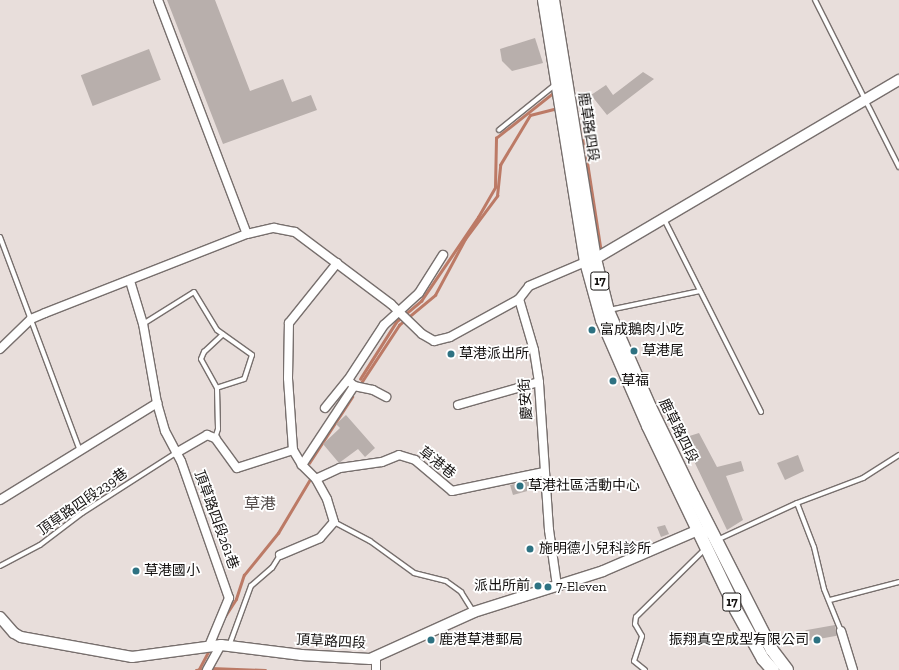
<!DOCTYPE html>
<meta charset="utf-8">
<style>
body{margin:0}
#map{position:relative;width:899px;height:670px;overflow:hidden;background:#e8dedb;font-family:"Zilla Slab","Noto Sans TC",serif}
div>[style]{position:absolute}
.stream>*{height:2.5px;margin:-1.25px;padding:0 1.25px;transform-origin:1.25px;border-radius:1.25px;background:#bc7a66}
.building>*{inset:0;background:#b8afac;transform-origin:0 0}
.roads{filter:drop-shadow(1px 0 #776f6d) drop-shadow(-1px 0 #776f6d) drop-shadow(0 1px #776f6d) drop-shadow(0 -1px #776f6d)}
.service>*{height:4px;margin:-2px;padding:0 2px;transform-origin:2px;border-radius:2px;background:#fff}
.minor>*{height:8px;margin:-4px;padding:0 4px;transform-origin:4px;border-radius:4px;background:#fff}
.tertiary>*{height:10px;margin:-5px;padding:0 5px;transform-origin:5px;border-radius:5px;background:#fff}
.primary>*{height:12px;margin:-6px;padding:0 6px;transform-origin:6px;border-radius:6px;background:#fff}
.dots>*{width:11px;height:11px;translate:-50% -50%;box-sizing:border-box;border:2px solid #fff;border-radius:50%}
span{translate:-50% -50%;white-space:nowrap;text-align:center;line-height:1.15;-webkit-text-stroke:3.5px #fff;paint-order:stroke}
.shield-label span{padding:1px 3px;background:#fff;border:1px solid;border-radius:3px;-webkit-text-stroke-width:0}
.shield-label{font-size:13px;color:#141110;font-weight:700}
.street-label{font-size:14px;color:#141110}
.poi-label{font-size:14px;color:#141110}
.left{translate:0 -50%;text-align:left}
.right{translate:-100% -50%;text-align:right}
.quarter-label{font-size:16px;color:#574f4d}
</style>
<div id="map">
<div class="stream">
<div style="left:582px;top:127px;width:124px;rotate:81.2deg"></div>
<div style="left:601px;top:250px;width:2px;rotate:-27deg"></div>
<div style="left:360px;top:379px;width:67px;rotate:-57.7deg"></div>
<div style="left:396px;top:322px;width:33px;rotate:-40deg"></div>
<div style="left:421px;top:301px;width:102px;rotate:-55.8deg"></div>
<div style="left:478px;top:217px;width:34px;rotate:-60deg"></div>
<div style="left:495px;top:187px;width:49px;rotate:-88.8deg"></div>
<div style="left:496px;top:138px;width:73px;rotate:-38.3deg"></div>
<div style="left:359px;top:386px;width:73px;rotate:-56.7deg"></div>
<div style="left:399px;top:325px;width:47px;rotate:-39.8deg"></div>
<div style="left:435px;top:295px;width:64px;rotate:-61.8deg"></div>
<div style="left:465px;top:239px;width:54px;rotate:-53.3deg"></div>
<div style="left:497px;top:196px;width:31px;rotate:-84deg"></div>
<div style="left:500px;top:165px;width:58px;rotate:-59deg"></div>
<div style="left:530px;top:115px;width:25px;rotate:-14deg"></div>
<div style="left:309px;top:463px;width:79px;rotate:-56.9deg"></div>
<div style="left:225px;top:616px;width:20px;rotate:-57deg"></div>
<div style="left:236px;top:599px;width:25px;rotate:-72deg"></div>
<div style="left:244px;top:575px;width:54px;rotate:-51deg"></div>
<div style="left:278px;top:533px;width:61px;rotate:-59.2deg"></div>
<div style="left:199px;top:669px;width:21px;rotate:-62deg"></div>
<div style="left:196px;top:670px;width:15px;rotate:-8deg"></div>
<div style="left:211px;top:668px;width:54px;rotate:2.1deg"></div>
</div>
<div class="building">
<div style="clip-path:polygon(167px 0,215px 0,250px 91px,283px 79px,292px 102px,311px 95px,317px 110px,223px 144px)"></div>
<div style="clip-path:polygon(535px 38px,543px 63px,512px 71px,502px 61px,500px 49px)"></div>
<div style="left:149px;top:49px;width:33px;height:73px;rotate:69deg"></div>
<div style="clip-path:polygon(643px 72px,654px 79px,607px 115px,591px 95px,606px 85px,613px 95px)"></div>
<div style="clip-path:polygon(346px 415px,375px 448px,365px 457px,358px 449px,339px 463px,323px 444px,340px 428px,336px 424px)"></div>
<div style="clip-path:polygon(699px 433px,717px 467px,741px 461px,744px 471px,726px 476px,743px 520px,727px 530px,683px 438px)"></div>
<div style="clip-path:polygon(798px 455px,804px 471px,785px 480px,777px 463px)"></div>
<div style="clip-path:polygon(529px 481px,531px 490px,513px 495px,510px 485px)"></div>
<div style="clip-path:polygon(665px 525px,669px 534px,661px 537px,657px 527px)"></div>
<div style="left:835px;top:625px;width:11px;height:30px;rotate:80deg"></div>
</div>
<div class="roads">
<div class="service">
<div style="left:815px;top:0;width:187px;rotate:63.3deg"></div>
<div style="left:499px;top:130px;width:73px;rotate:-38.9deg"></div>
<div style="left:664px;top:219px;width:216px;rotate:63.3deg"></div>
<div style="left:0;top:237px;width:228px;rotate:69.5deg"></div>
<div style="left:609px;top:310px;width:93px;rotate:-11.8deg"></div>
<div style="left:143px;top:324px;width:60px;rotate:-32.1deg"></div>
<div style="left:194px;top:292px;width:44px;rotate:58.8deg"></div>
<div style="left:217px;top:330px;width:43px;rotate:35.5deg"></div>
<div style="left:252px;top:355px;width:25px;rotate:108deg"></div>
<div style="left:244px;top:379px;width:28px;rotate:162deg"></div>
<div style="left:217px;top:388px;width:41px;rotate:88.6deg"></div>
<div style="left:218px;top:429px;width:9px;rotate:108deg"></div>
<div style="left:217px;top:388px;width:33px;rotate:-119deg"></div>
<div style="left:201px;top:359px;width:8px;rotate:-67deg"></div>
<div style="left:204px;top:352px;width:26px;rotate:-43deg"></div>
<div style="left:797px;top:503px;width:47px;rotate:68.9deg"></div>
<div style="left:814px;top:547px;width:43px;rotate:76.6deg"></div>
<div style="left:824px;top:589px;width:45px;rotate:68deg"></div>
<div style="left:334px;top:522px;width:41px;rotate:27.8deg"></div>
<div style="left:370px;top:541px;width:54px;rotate:36deg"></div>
<div style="left:414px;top:573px;width:33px;rotate:14deg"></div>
<div style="left:446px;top:581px;width:19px;rotate:36deg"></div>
<div style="left:461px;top:592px;width:22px;rotate:58deg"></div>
<div style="left:717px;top:540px;width:88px;rotate:-24.8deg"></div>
<div style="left:797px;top:503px;width:71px;rotate:-20.7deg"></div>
<div style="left:863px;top:478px;width:43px;rotate:-32.6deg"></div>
<div style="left:0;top:566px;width:45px;rotate:-27.7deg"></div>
<div style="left:40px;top:545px;width:53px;rotate:-37.3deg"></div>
<div style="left:82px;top:513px;width:112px;rotate:-32.6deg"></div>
<div style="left:830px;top:600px;width:71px;rotate:-14.6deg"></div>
<div style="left:229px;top:646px;width:64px;rotate:-69.9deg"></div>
<div style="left:251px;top:586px;width:28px;rotate:-41deg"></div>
<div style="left:272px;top:568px;width:15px;rotate:-58deg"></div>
<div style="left:645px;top:670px;width:14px;rotate:-141deg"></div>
<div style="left:634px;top:661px;width:26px;rotate:-72deg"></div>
<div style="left:642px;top:636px;width:14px;rotate:-120deg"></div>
<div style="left:635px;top:624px;width:7px;rotate:-82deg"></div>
<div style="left:636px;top:617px;width:97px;rotate:-44.6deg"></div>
</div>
<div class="minor">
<div style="left:158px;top:0;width:250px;rotate:69.2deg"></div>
<div style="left:0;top:349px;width:43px;rotate:-44.1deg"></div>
<div style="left:31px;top:319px;width:15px;rotate:-23deg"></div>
<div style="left:45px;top:313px;width:217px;rotate:-21.4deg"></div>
<div style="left:247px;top:234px;width:28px;rotate:-13deg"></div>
<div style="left:274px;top:228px;width:21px;rotate:11deg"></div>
<div style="left:295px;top:232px;width:120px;rotate:36.9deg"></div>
<div style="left:391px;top:304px;width:43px;rotate:44.1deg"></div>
<div style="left:422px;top:334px;width:14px;rotate:30deg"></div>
<div style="left:434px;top:341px;width:16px;rotate:-14deg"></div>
<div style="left:450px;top:337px;width:79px;rotate:-28.8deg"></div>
<div style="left:350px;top:382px;width:6px;rotate:45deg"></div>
<div style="left:354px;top:386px;width:19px;rotate:12deg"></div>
<div style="left:373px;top:390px;width:15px;rotate:28deg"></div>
<div style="left:157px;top:403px;width:29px;rotate:74deg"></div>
<div style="left:165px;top:431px;width:34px;rotate:62deg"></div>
<div style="left:181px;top:461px;width:145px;rotate:70.7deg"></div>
<div style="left:229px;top:598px;width:52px;rotate:112.6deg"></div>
<div style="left:458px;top:405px;width:84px;rotate:-15.9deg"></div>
<div style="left:325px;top:408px;width:36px;rotate:-51deg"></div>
<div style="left:348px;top:380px;width:66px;rotate:-56.8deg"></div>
<div style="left:384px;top:325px;width:47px;rotate:-42.4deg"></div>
<div style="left:419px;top:293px;width:45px;rotate:-57.7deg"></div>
<div style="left:176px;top:453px;width:36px;rotate:-30deg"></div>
<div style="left:207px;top:435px;width:9px;rotate:21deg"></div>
<div style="left:215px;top:438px;width:37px;rotate:54deg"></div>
<div style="left:237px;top:468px;width:59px;rotate:-17.8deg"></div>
<div style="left:302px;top:465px;width:17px;rotate:-121deg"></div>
<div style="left:293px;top:450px;width:72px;rotate:-94deg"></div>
<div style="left:288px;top:378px;width:55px;rotate:-89deg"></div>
<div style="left:289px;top:323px;width:77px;rotate:-51.3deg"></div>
<div style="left:316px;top:479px;width:26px;rotate:-25deg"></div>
<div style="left:340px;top:468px;width:42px;rotate:-8.1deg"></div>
<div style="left:382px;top:462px;width:18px;rotate:-22deg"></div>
<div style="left:399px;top:455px;width:17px;rotate:17deg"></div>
<div style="left:415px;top:460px;width:48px;rotate:40deg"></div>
<div style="left:452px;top:491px;width:94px;rotate:-11.7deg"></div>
<div style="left:0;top:500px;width:185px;rotate:-31.7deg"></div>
<div style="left:157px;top:403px;width:80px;rotate:-100deg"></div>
<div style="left:143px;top:324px;width:45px;rotate:-106.8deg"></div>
<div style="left:280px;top:555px;width:43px;rotate:-23deg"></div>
<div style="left:320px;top:538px;width:21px;rotate:-49deg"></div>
<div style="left:334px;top:522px;width:24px;rotate:-107deg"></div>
<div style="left:327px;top:499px;width:23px;rotate:-119deg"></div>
<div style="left:316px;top:479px;width:20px;rotate:-135deg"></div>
<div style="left:302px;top:465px;width:95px;rotate:-56.6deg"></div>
<div style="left:557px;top:586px;width:57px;rotate:-98.1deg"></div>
<div style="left:549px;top:530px;width:148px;rotate:-93.9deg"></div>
<div style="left:539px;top:382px;width:32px;rotate:-99deg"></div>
<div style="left:534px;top:350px;width:53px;rotate:-106.4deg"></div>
<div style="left:519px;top:299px;width:16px;rotate:-52deg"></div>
<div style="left:529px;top:286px;width:66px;rotate:-23.1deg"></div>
<div style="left:841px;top:631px;width:41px;rotate:72.9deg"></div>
<div style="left:376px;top:656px;width:14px;rotate:90deg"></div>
<div style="left:207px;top:670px;width:29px;rotate:-61deg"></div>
</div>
<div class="tertiary">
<div style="left:595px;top:259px;width:353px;rotate:-30.5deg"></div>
<div style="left:0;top:617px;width:21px;rotate:49deg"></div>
<div style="left:14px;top:633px;width:8px;rotate:30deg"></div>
<div style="left:21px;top:637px;width:113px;rotate:10.2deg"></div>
<div style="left:132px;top:657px;width:90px;rotate:-7.7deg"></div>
<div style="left:221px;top:645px;width:81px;rotate:7.1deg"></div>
<div style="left:301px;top:655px;width:69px;rotate:3.3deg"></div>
<div style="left:370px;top:659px;width:114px;rotate:-24.3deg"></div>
<div style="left:474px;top:612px;width:135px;rotate:-17.6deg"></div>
<div style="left:603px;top:571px;width:103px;rotate:-23.3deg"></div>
<div style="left:698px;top:530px;width:7px;rotate:27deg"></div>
</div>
<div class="primary">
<div style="left:544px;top:0;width:265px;rotate:80.9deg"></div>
<div style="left:586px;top:262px;width:60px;rotate:74.6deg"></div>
<div style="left:602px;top:320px;width:116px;rotate:66.5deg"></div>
<div style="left:648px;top:426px;width:204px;rotate:64.4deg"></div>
<div style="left:736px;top:610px;width:56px;rotate:61.1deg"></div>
<div style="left:763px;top:659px;width:15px;rotate:48deg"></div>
<div style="left:553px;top:0;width:262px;rotate:80.8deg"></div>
<div style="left:595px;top:259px;width:54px;rotate:76deg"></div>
<div style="left:608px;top:311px;width:105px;rotate:66.4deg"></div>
<div style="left:650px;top:407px;width:98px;rotate:64deg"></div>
<div style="left:693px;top:495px;width:174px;rotate:63deg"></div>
<div style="left:772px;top:650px;width:25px;rotate:53deg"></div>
</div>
</div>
<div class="dots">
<div style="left:592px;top:330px;background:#2e7282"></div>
<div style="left:634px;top:351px;background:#2e7282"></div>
<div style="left:451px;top:354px;background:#2e7282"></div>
<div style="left:613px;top:381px;background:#2e7282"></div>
<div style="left:520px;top:486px;background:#2e7282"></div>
<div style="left:530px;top:549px;background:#2e7282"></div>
<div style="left:136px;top:571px;background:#2e7282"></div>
<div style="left:538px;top:586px;background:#2e7282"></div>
<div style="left:548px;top:587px;background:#2e7282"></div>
<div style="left:431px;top:640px;background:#2e7282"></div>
<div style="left:817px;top:640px;background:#2e7282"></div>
</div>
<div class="shield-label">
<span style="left:600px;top:281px">17</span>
<span style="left:732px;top:602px">17</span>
</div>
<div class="street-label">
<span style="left:588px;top:127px;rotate:81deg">鹿草路四段</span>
<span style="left:526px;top:399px;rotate:-94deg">慶安街</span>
<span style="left:678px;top:431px;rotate:64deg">鹿草路四段</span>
<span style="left:437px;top:463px;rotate:38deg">草港巷</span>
<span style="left:83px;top:502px;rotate:-35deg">頂草路四段239巷</span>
<span style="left:216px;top:520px;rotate:70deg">頂草路四段261巷</span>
<span style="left:331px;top:642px;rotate:3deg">頂草路四段</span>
</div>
<div class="poi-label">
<span class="left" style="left:600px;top:330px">富成鵝肉小吃</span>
<span class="left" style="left:642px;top:351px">草港尾</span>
<span class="left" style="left:459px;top:354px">草港派出所</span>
<span class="left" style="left:621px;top:381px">草福</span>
<span class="left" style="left:528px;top:486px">草港社區活動中心</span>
<span class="left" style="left:539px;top:549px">施明德小兒科診所</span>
<span class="left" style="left:144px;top:571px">草港國小</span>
<span class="right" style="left:530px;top:586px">派出所前</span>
<span class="left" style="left:556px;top:587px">7-Eleven</span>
<span class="left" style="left:439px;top:640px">鹿港草港郵局</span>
<span class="right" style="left:809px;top:640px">振翔真空成型有限公司</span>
</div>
<div class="quarter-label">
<span style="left:260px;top:504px">草港</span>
</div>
</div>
